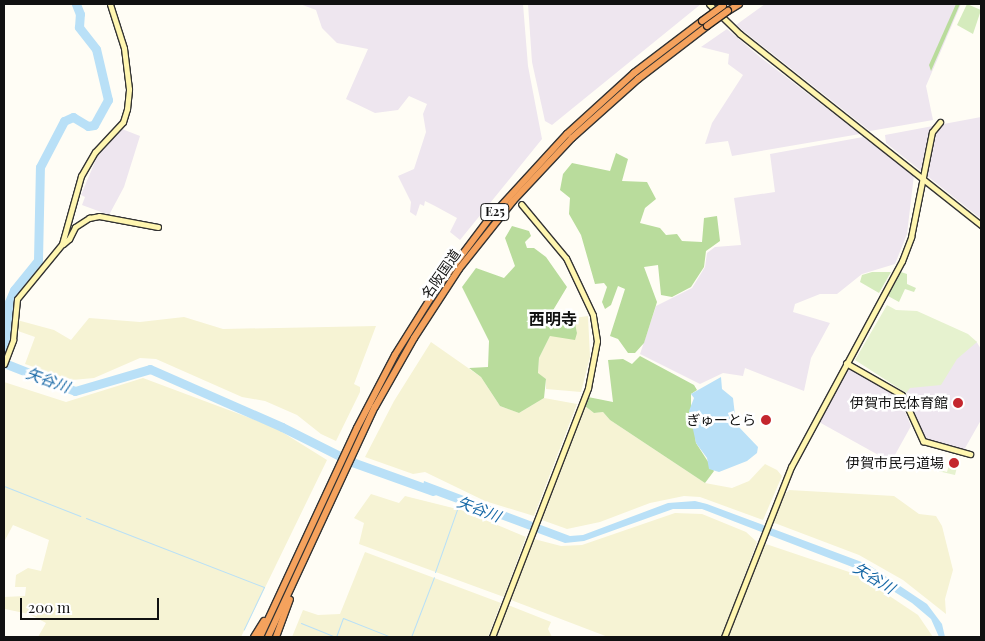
<!DOCTYPE html>
<meta charset="utf-8">
<style>
body{margin:0}
#map{position:relative;width:985px;height:641px;overflow:hidden;background:#fffdf5;font-family:"Playfair Display","Noto Sans JP",serif}
div>[style]{position:absolute}
.industrial>*{inset:0;background:#eee6ef}
.farmland>*{inset:0;background:#f6f3d4}
.green>*{inset:0;background:#d5ebbd}
.forest>*{inset:0;background:#b9dc9c}
.pitch>*{inset:0;background:#e6f2cf}
.water>*{inset:0;background:#b9e0f7}
.stream>*{height:1px;margin:-0.5px;padding:0 0.5px;transform-origin:0.5px;border-radius:0.5px;background:#b9e0f7}
.river>*{height:9px;margin:-4.5px;padding:0 4.5px;transform-origin:4.5px;border-radius:4.5px;background:#b9e0f7}
.roads{filter:drop-shadow(1px 0 #333) drop-shadow(-1px 0 #333) drop-shadow(0 1px #333) drop-shadow(0 -1px #333)}
.secondary>*{height:5px;margin:-2.5px;padding:0 2.5px;transform-origin:2.5px;border-radius:2.5px;background:#fff6b0}
.highway>*{height:6px;margin:-3px;padding:0 3px;transform-origin:3px;border-radius:3px;background:#f5a25d}
.bridges{filter:drop-shadow(1px 0 #222) drop-shadow(-1px 0 #222) drop-shadow(0 1px #222) drop-shadow(0 -1px #222)}
.highway-bridge>*{height:6px;margin:-3px;padding:0 3px;transform-origin:3px;border-radius:3px;background:#f5a25d}
.dots>*{width:14px;height:14px;translate:-50% -50%;box-sizing:border-box;border:2px solid #fff;border-radius:50%}
span{translate:-50% -50%;white-space:nowrap;text-align:center;line-height:1.15;-webkit-text-stroke:5px #fff;paint-order:stroke}
.shield-label span{padding:1px 4px;background:#fff;border:1px solid;border-radius:4px;-webkit-text-stroke-width:0}
.shield-label{font-size:12px;color:#111;font-weight:700}
.street-label{font-size:14px;color:#111}
.poi-label{font-size:14px;color:#111}
.right{translate:-100% -50%;text-align:right}
.water-label{font-size:15px;color:#1768a6;font-style:italic}
.quarter-label{font-size:16px;color:#111;font-weight:700}
.frame{position:absolute;inset:0;border:5px solid #111;pointer-events:none}
.scale{position:absolute;left:20px;top:598px;width:139px;height:22px;box-sizing:border-box;border:2px solid #111;border-top:0;padding-left:6px;font-size:15px;line-height:18px;white-space:nowrap;color:#111;-webkit-text-stroke:4px #fff;paint-order:stroke}
</style>
<div id="map">
<div class="industrial">
<div style="clip-path:polygon(300px 4px,523px 4px,528px 66px,542px 139px,460px 240px,450px 232px,457px 218px,435px 206px,425px 201px,424px 206px,420px 204px,416px 216px,410px 212px,411px 202px,398px 176px,414px 169px,426px 132px,423px 114px,427px 104px,409px 96px,398px 110px,375px 113px,346px 99px,368px 49px,337px 43px,322px 28px,316px 10px)"></div>
<div style="clip-path:polygon(528px 4px,701px 4px,552px 125px,545px 121px,532px 62px)"></div>
<div style="clip-path:polygon(765px 4px,961px 4px,926px 86px,933px 120px,870px 131px,736px 25px)"></div>
<div style="clip-path:polygon(727px 29px,760px 57px,860px 134px,732px 156px,728px 141px,705px 144px,712px 123px,743px 75px,728px 64px,729px 54px,701px 47px)"></div>
<div style="clip-path:polygon(981px 117px,981px 219px,886px 143px,885px 135px)"></div>
<div style="clip-path:polygon(122px 129px,140px 136px,124px 187px,109px 215px,82px 205px,85px 197px,81px 195px,97px 157px)"></div>
<div style="clip-path:polygon(863px 137px,914px 175px,907px 234px,895px 264px,862px 274px,837px 294px,820px 294px,795px 304px,793px 312px,830px 323px,811px 358px,804px 391px,745px 368px,743px 376px,723px 373px,700px 384px,640px 354px,656px 306px,692px 288px,705px 267px,707px 253px,715px 247px,741px 245px,734px 198px,775px 192px,770px 154px)"></div>
<div style="clip-path:polygon(976px 341px,981px 349px,981px 420px,964px 450px,930px 442px,924px 438px,906px 392px,909px 386px,958px 357px)"></div>
<div style="clip-path:polygon(849px 368px,899px 397px,911px 426px,891px 462px,819px 422px)"></div>
</div>
<div class="farmland">
<div style="clip-path:polygon(588px 316px,590px 357px,581px 392px,546px 389px,546px 379px,538px 374px,539px 358px,550px 336px,577px 333px,574px 318px)"></div>
<div style="clip-path:polygon(184px 317px,223px 329px,376px 326px,354px 384px,360px 387px,360px 392px,336px 441px,321px 434px,297px 415px,265px 401px,242px 397px,156px 359px,140px 358px,94px 378px,72px 380px,25px 364px,35px 337px,18px 331px,17px 320px,54px 330px,71px 340px,89px 318px,140px 322px)"></div>
<div style="clip-path:polygon(431px 342px,481px 377px,500px 406px,519px 413px,544px 398px,577px 404px,534px 516px,485px 501px,425px 472px,413px 474px,365px 457px,394px 401px)"></div>
<div style="clip-path:polygon(143px 378px,274px 427px,327px 460px,241px 637px,38px 637px,46px 623px,29px 614px,5px 609px,4px 606px,4px 597px,25px 596px,26px 587px,15px 587px,16px 575px,28px 568px,41px 571px,49px 540px,13px 525px,4px 542px,4px 382px,66px 402px)"></div>
<div style="clip-path:polygon(585px 406px,594px 413px,603px 412px,610px 420px,705px 483px,732px 488px,749px 481px,765px 464px,777px 470px,782px 476px,763px 520px,700px 497px,684px 496px,650px 503px,600px 522px,567px 529px,542px 520px)"></div>
<div style="clip-path:polygon(789px 490px,894px 496px,919px 514px,936px 516px,942px 526px,953px 570px,945px 599px,946px 614px,903px 580px,859px 555px,772px 522px,782px 497px)"></div>
<div style="clip-path:polygon(371px 494px,399px 503px,405px 496px,461px 510px,526px 537px,504px 597px,359px 544px,364px 523px,354px 518px)"></div>
<div style="clip-path:polygon(675px 513px,702px 514px,746px 532px,757px 542px,722px 637px,608px 637px,511px 600px,534px 539px,561px 546px,582px 545px)"></div>
<div style="clip-path:polygon(763px 543px,858px 575px,918px 615px,933px 637px,727px 637px)"></div>
<div style="clip-path:polygon(365px 552px,501px 603px,488px 637px,292px 637px,303px 610px,318px 615px,340px 614px)"></div>
<div style="clip-path:polygon(508px 605px,551px 622px,548px 629px,552px 637px,496px 637px)"></div>
</div>
<div class="green">
<div style="clip-path:polygon(967px 4px,981px 10px,973px 34px,957px 25px)"></div>
<div style="clip-path:polygon(872px 272px,891px 272px,879px 293px,860px 282px,862px 275px)"></div>
<div style="clip-path:polygon(901px 272px,907px 274px,907px 284px,916px 288px,914px 292px,905px 289px,899px 302px,888px 296px)"></div>
</div>
<div class="forest">
<div style="clip-path:polygon(956px 4px,960px 4px,931px 71px,929px 65px)"></div>
<div style="clip-path:polygon(616px 153px,628px 159px,622px 181px,647px 182px,656px 199px,645px 208px,640px 223px,660px 228px,666px 235px,677px 234px,682px 241px,702px 242px,704px 218px,717px 216px,720px 241px,706px 251px,704px 267px,691px 287px,672px 297px,661px 295px,658px 265px,644px 267px,657px 302px,644px 343px,635px 353px,628px 353px,618px 339px,610px 336px,625px 289px,618px 286px,611px 305px,605px 309px,602px 302px,607px 287px,604px 283px,595px 284px,581px 235px,569px 214px,570px 198px,560px 190px,563px 174px,572px 163px,610px 171px)"></div>
<div style="clip-path:polygon(512px 226px,529px 231px,531px 236px,525px 242px,527px 248px,534px 248px,546px 257px,567px 287px,552px 312px,559px 318px,574px 318px,577px 333px,575px 340px,550px 336px,539px 358px,538px 373px,546px 379px,544px 398px,519px 413px,500px 406px,481px 377px,469px 368px,488px 367px,489px 341px,462px 287px,476px 268px,504px 278px,515px 266px,505px 238px)"></div>
<div style="clip-path:polygon(640px 356px,694px 385px,697px 390px,691px 394px,691px 404px,696px 443px,714px 471px,705px 483px,610px 420px,603px 412px,594px 413px,585px 406px,588px 397px,613px 402px,608px 360px,623px 359px,632px 364px)"></div>
</div>
<div class="pitch">
<div style="clip-path:polygon(887px 305px,896px 310px,917px 311px,968px 334px,977px 342px,957px 359px,941px 385px,910px 388px,906px 393px,855px 360px)"></div>
<div style="clip-path:polygon(932px 454px,932px 468px,947px 472px,951px 457px,959px 459px,955px 475px,929px 469px)"></div>
</div>
<div class="water">
<div style="clip-path:polygon(721px 377px,722px 389px,733px 398px,736px 424px,758px 447px,757px 453px,747px 461px,719px 472px,709px 469px,707px 458px,696px 443px,689px 411px,694px 398px,691px 394px)"></div>
<div style="clip-path:polygon(424px 481px,570px 536px,583px 535px,668px 503px,695px 501px,707px 504px,867px 564px,927px 604px,942px 624px,945px 637px,939px 637px,931px 619px,912px 603px,860px 570px,702px 509px,673px 509px,584px 541px,565px 543px,422px 490px)"></div>
</div>
<div class="stream">
<div style="left:4px;top:486px;width:82px;rotate:21.5deg"></div>
<div style="left:86px;top:518px;width:191px;rotate:21.2deg"></div>
<div style="left:264px;top:587px;width:47px;rotate:115.5deg"></div>
<div style="left:435px;top:572px;width:72px;rotate:-70.6deg"></div>
<div style="left:301px;top:623px;width:38px;rotate:22deg"></div>
<div style="left:336px;top:637px;width:20px;rotate:-70deg"></div>
<div style="left:343px;top:618px;width:52px;rotate:21.6deg"></div>
<div style="left:411px;top:637px;width:64px;rotate:-69deg"></div>
</div>
<div class="river">
<div style="left:4px;top:353px;width:51px;rotate:-84.4deg"></div>
<div style="left:9px;top:302px;width:13px;rotate:-67deg"></div>
<div style="left:14px;top:290px;width:38px;rotate:-51deg"></div>
<div style="left:38px;top:260px;width:93px;rotate:-88.8deg"></div>
<div style="left:40px;top:167px;width:52px;rotate:-62.4deg"></div>
<div style="left:64px;top:121px;width:10px;rotate:-24deg"></div>
<div style="left:73px;top:117px;width:17px;rotate:31deg"></div>
<div style="left:88px;top:126px;width:6px;rotate:-9deg"></div>
<div style="left:94px;top:125px;width:29px;rotate:-61deg"></div>
<div style="left:108px;top:100px;width:52px;rotate:-103.2deg"></div>
<div style="left:96px;top:49px;width:28px;rotate:-128deg"></div>
<div style="left:79px;top:27px;width:13px;rotate:-86deg"></div>
<div style="left:80px;top:14px;width:11px;rotate:-112deg"></div>
<div style="left:4px;top:363px;width:76px;rotate:21.5deg"></div>
<div style="left:75px;top:391px;width:78px;rotate:-16.3deg"></div>
<div style="left:150px;top:369px;width:144px;rotate:23.7deg"></div>
<div style="left:282px;top:427px;width:78px;rotate:26.6deg"></div>
<div style="left:352px;top:462px;width:86px;rotate:19.7deg"></div>
</div>
<div class="roads">
<div class="secondary">
<div style="left:709px;top:4px;width:43px;rotate:44.1deg"></div>
<div style="left:740px;top:34px;width:308px;rotate:38.4deg"></div>
<div style="left:63px;top:244px;width:8px;rotate:-40deg"></div>
<div style="left:69px;top:239px;width:13px;rotate:-63deg"></div>
<div style="left:75px;top:227px;width:17px;rotate:-33deg"></div>
<div style="left:89px;top:218px;width:10px;rotate:-11deg"></div>
<div style="left:99px;top:216px;width:60px;rotate:10.6deg"></div>
<div style="left:846px;top:363px;width:64px;rotate:29.7deg"></div>
<div style="left:902px;top:395px;width:51px;rotate:65.5deg"></div>
<div style="left:923px;top:441px;width:49px;rotate:15.5deg"></div>
<div style="left:4px;top:364px;width:26px;rotate:-69deg"></div>
<div style="left:13px;top:340px;width:41px;rotate:-84.4deg"></div>
<div style="left:17px;top:299px;width:71px;rotate:-50.7deg"></div>
<div style="left:62px;top:244px;width:71px;rotate:-74.4deg"></div>
<div style="left:81px;top:176px;width:28px;rotate:-60deg"></div>
<div style="left:95px;top:152px;width:41px;rotate:-47deg"></div>
<div style="left:123px;top:122px;width:14px;rotate:-73deg"></div>
<div style="left:127px;top:109px;width:20px;rotate:-84deg"></div>
<div style="left:129px;top:89px;width:41px;rotate:-97deg"></div>
<div style="left:124px;top:48px;width:46px;rotate:-107.7deg"></div>
<div style="left:492px;top:637px;width:267px;rotate:-68.9deg"></div>
<div style="left:588px;top:388px;width:48px;rotate:-79.2deg"></div>
<div style="left:597px;top:341px;width:26px;rotate:-99deg"></div>
<div style="left:593px;top:315px;width:63px;rotate:-115.3deg"></div>
<div style="left:566px;top:258px;width:70px;rotate:-129.8deg"></div>
<div style="left:724px;top:637px;width:183px;rotate:-68.5deg"></div>
<div style="left:791px;top:467px;width:234px;rotate:-61.7deg"></div>
<div style="left:902px;top:261px;width:26px;rotate:-69deg"></div>
<div style="left:911px;top:237px;width:107px;rotate:-78.7deg"></div>
<div style="left:932px;top:132px;width:13px;rotate:-51deg"></div>
</div>
<div class="highway">
<div style="left:728px;top:11px;width:13px;rotate:-32deg"></div>
<div style="left:254px;top:637px;width:19px;rotate:-58deg"></div>
<div style="left:260px;top:637px;width:230px;rotate:-65.1deg"></div>
<div style="left:357px;top:428px;width:82px;rotate:-62.5deg"></div>
<div style="left:395px;top:355px;width:79px;rotate:-57.9deg"></div>
<div style="left:437px;top:288px;width:86px;rotate:-53deg"></div>
<div style="left:489px;top:219px;width:115px;rotate:-47.5deg"></div>
<div style="left:567px;top:134px;width:91px;rotate:-42.3deg"></div>
<div style="left:634px;top:73px;width:86px;rotate:-37.4deg"></div>
<div style="left:268px;top:637px;width:254px;rotate:-65.1deg"></div>
<div style="left:375px;top:407px;width:79px;rotate:-60.5deg"></div>
<div style="left:414px;top:338px;width:82px;rotate:-56.9deg"></div>
<div style="left:459px;top:269px;width:87px;rotate:-51.5deg"></div>
<div style="left:513px;top:201px;width:86px;rotate:-46.9deg"></div>
<div style="left:572px;top:138px;width:89px;rotate:-41.8deg"></div>
<div style="left:638px;top:79px;width:87px;rotate:-37.5deg"></div>
<div style="left:276px;top:637px;width:40px;rotate:-69.8deg"></div>
</div>
</div>
<div class="bridges">
<div class="highway-bridge">
<div style="left:702px;top:21px;width:26px;rotate:-36deg"></div>
<div style="left:707px;top:26px;width:26px;rotate:-36deg"></div>
</div>
</div>
<div class="dots">
<div style="left:958px;top:403px;background:#c4262e"></div>
<div style="left:766px;top:420px;background:#c4262e"></div>
<div style="left:954px;top:463px;background:#c4262e"></div>
</div>
<div class="shield-label">
<span style="left:495px;top:212px">E25</span>
</div>
<div class="street-label">
<span style="left:441px;top:274px;rotate:-55deg">名阪国道</span>
</div>
<div class="poi-label">
<span class="right" style="left:948px;top:403px">伊賀市民体育館</span>
<span class="right" style="left:756px;top:420px">ぎゅーとら</span>
<span class="right" style="left:944px;top:463px">伊賀市民弓道場</span>
</div>
<div class="water-label">
<span style="left:48px;top:380px;rotate:20deg">矢谷川</span>
<span style="left:479px;top:509px;rotate:21deg">矢谷川</span>
<span style="left:874px;top:578px;rotate:31deg">矢谷川</span>
</div>
<div class="quarter-label">
<span style="left:553px;top:319px">西明寺</span>
</div>
<div class="frame"></div>
<div class="scale">200 m</div>
</div>
